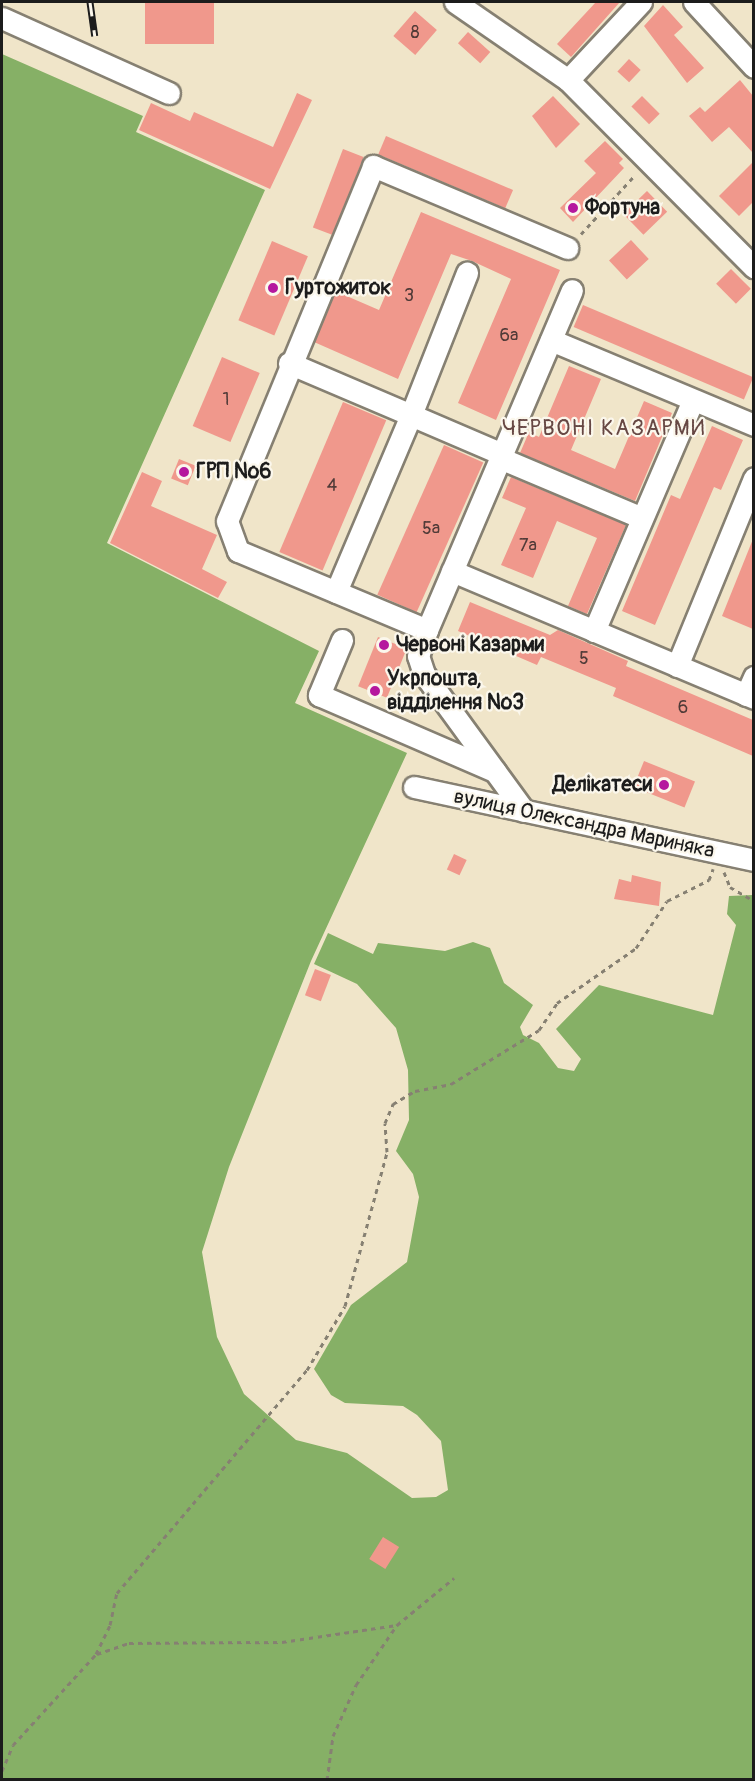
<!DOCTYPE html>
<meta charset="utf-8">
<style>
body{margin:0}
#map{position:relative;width:755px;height:1781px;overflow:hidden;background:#f0e5c9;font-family:Pangolin,sans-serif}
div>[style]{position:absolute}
.forest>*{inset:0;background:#86b066}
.building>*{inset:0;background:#f0988c;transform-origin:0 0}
.path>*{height:3px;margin-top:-1.5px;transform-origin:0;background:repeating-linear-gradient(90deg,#868072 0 4.5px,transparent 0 9px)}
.roads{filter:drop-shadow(2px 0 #868072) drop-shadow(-2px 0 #868072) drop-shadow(0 2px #868072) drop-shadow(0 -2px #868072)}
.minor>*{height:21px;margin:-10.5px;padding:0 10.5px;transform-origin:10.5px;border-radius:10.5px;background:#fff}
.rail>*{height:7px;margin-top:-3.5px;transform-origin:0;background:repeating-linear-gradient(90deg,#fbf7ec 0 14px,#1c1c1c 0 28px);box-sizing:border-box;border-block:2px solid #1c1c1c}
.dots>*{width:16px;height:16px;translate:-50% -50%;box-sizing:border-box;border:3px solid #fbf7ec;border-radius:50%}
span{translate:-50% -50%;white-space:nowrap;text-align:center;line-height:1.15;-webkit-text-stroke:4.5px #fbf7ec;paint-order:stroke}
.number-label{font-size:18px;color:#513b38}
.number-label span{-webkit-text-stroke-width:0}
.poi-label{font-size:21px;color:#1c1c1c;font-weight:700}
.left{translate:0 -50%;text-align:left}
.right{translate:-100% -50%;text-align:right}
.street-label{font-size:21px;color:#1c1c1c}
.neighbourhood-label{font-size:22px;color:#664743;letter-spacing:1.5px}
.frame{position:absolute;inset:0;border:3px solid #1c1c1c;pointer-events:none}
</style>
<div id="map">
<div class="forest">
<div style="clip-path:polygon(2px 54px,143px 116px,136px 132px,265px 190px,107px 543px,319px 651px,295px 703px,407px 753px,311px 961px,229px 1167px,202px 1252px,217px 1337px,244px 1394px,296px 1440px,347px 1453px,412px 1498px,436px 1497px,448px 1490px,441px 1441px,417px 1415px,403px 1406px,345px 1403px,331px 1395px,314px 1369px,351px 1305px,407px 1262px,419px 1197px,413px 1174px,396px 1151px,409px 1120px,408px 1070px,396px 1028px,357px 984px,314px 964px,328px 933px,373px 954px,378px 943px,445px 951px,473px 942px,490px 948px,504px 983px,533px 1005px,520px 1027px,523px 1035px,539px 1043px,558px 1068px,574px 1071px,581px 1059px,556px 1029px,599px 985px,713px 1015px,736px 925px,727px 914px,729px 896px,753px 895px,753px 1779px,2px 1779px)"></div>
</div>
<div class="building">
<div style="left:145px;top:2px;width:69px;height:42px"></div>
<div style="clip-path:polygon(596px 2px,620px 2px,571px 57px,557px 44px)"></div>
<div style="clip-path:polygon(663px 5px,683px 27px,674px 35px,704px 68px,687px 83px,644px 26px)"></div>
<div style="left:415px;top:11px;width:29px;height:33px;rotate:41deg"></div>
<div style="left:468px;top:32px;width:30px;height:15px;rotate:42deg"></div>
<div style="left:629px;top:59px;width:16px;height:17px;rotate:43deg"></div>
<div style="clip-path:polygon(740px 80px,753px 96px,753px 153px,729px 127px,712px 142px,689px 116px,700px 107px,705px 112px)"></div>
<div style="clip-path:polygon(297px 93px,312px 100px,270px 189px,139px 130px,151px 103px,190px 121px,194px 112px,273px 147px)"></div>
<div style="clip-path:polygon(553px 96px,580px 124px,556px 148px,532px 116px)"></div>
<div style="left:642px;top:96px;width:25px;height:15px;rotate:45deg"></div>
<div style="left:386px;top:136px;width:138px;height:20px;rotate:23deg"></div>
<div style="clip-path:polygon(605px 141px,623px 159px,619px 163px,624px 168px,573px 222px,560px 208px,596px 173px,584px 161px)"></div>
<div style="left:343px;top:149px;width:22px;height:84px;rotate:21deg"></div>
<div style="clip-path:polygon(753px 162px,753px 202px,739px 216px,719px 196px)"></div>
<div style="left:647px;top:191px;width:29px;height:33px;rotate:46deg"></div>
<div style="clip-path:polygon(421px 212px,560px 270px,496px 420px,458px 403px,511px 279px,472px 261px,451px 254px,398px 379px,314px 342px,335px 291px,379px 310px)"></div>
<div style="left:631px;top:240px;width:26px;height:30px;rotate:47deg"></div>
<div style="left:272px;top:241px;width:39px;height:86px;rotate:23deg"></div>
<div style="left:731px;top:269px;width:28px;height:21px;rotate:45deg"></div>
<div style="left:583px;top:305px;width:185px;height:24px;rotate:23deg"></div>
<div style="left:222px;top:357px;width:41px;height:75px;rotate:23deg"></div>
<div style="clip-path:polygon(569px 366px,601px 379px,571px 450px,615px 469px,644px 401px,672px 413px,635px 501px,520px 453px,529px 432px,539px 437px)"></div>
<div style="left:343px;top:402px;width:47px;height:163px;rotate:23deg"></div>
<div style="clip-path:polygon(712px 426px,743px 440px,721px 490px,714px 487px,655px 625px,622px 611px,671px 495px,680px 499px)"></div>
<div style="left:444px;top:445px;width:43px;height:164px;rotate:24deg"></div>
<div style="left:179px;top:459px;width:18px;height:21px;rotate:22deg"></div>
<div style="clip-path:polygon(142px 472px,162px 481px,151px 506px,217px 535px,202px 569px,227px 582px,218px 598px,110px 543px)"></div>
<div style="clip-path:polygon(511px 477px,626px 525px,587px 614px,568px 606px,597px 538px,557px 521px,533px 578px,501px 565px,526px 508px,502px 498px)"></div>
<div style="clip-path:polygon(753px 539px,753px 629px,722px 616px)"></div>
<div style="clip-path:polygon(470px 602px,550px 635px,558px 630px,628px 661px,626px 666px,753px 720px,753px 756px,613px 696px,616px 688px,541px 657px,537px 665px,458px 631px)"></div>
<div style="left:378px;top:637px;width:31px;height:53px;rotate:22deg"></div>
<div style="left:644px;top:761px;width:55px;height:28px;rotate:22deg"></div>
<div style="left:454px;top:854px;width:14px;height:17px;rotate:25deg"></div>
<div style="clip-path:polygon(632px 875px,661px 882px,659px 906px,614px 899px,619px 879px,631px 882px)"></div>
<div style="left:315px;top:969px;width:17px;height:28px;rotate:21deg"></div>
<div style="left:383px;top:1537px;width:19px;height:26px;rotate:32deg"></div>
</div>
<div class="path">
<div style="left:581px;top:234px;width:80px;rotate:-47.5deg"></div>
<div style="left:724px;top:872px;width:16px;rotate:68deg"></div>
<div style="left:730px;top:887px;width:28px;rotate:30deg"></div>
<div style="left:97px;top:1654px;width:34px;rotate:-19deg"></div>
<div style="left:129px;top:1643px;width:153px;rotate:-0.4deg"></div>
<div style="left:282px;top:1642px;width:116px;rotate:-8.4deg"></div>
<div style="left:2px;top:1771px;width:28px;rotate:-67deg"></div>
<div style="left:13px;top:1745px;width:123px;rotate:-47.6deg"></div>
<div style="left:96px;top:1654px;width:32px;rotate:-64deg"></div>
<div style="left:110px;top:1625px;width:33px;rotate:-78deg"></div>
<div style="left:117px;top:1593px;width:293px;rotate:-49.6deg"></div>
<div style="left:307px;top:1370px;width:74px;rotate:-59.3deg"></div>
<div style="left:345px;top:1306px;width:160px;rotate:-74.7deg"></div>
<div style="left:387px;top:1152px;width:29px;rotate:-94deg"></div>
<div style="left:385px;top:1123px;width:21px;rotate:-67deg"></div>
<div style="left:393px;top:1104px;width:26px;rotate:-31deg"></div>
<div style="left:415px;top:1091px;width:37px;rotate:-11deg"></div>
<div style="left:451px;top:1084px;width:103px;rotate:-31.5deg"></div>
<div style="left:539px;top:1030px;width:32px;rotate:-56deg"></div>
<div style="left:557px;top:1003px;width:96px;rotate:-34.8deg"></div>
<div style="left:636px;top:948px;width:56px;rotate:-56.6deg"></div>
<div style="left:667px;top:901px;width:47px;rotate:-26.6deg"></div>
<div style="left:709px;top:880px;width:12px;rotate:-70deg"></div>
<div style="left:327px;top:1780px;width:44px;rotate:-82.2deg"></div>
<div style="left:333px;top:1736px;width:56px;rotate:-65.7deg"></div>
<div style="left:356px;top:1685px;width:73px;rotate:-55.7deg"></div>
<div style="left:397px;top:1625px;width:74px;rotate:-39.5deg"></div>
</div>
<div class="roads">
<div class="minor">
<div style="left:455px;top:2px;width:137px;rotate:34.6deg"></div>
<div style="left:568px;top:80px;width:264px;rotate:45.2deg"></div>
<div style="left:694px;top:2px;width:88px;rotate:47.3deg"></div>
<div style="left:2px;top:18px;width:183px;rotate:24.2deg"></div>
<div style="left:568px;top:80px;width:107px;rotate:-46.9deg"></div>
<div style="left:551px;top:340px;width:220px;rotate:22.7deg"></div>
<div style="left:289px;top:363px;width:133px;rotate:23.1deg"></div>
<div style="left:411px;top:415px;width:192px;rotate:113deg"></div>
<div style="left:502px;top:454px;width:178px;rotate:-66.9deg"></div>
<div style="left:500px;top:458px;width:154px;rotate:22.9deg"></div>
<div style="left:452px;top:571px;width:328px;rotate:22.8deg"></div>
<div style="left:427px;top:630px;width:191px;rotate:-66.9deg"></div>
<div style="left:502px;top:454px;width:99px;rotate:-156.8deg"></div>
<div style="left:411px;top:415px;width:153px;rotate:-68.5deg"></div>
<div style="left:594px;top:631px;width:251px;rotate:-66.8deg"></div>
<div style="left:342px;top:640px;width:60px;rotate:112.7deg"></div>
<div style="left:319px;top:695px;width:192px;rotate:23.4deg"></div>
<div style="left:677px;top:666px;width:203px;rotate:-67.7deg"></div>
<div style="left:746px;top:695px;width:20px;rotate:-66deg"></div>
<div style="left:414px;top:787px;width:348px;rotate:12.1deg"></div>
<div style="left:524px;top:811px;width:170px;rotate:-126.1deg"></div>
<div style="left:424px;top:674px;width:19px;rotate:-108deg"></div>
<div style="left:418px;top:656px;width:28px;rotate:-71deg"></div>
<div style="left:427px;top:630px;width:205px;rotate:-157.3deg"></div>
<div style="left:238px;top:551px;width:32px;rotate:-110deg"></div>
<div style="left:227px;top:521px;width:384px;rotate:-67.6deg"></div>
<div style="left:373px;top:166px;width:211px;rotate:22.9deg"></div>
</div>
</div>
<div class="rail">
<div style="left:90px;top:2px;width:34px;rotate:82deg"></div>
</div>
<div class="dots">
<div style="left:573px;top:208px;background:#b5179e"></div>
<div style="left:273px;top:288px;background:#b5179e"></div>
<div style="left:184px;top:472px;background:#b5179e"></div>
<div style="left:384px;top:645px;background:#b5179e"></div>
<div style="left:375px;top:691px;background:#b5179e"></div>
<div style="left:664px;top:785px;background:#b5179e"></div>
</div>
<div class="number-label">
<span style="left:415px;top:33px">8</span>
<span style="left:409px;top:296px">3</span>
<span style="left:509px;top:336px">6а</span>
<span style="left:226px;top:400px">1</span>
<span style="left:332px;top:486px">4</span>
<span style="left:431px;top:529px">5а</span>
<span style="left:528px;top:546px">7а</span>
<span style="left:584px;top:659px">5</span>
<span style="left:683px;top:708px">6</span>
</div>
<div class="poi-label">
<span class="left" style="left:585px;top:208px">Фортуна</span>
<span class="left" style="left:285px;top:288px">Гуртожиток</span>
<span class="left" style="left:196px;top:472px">ГРП №6</span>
<span class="left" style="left:396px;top:645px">Червоні Казарми</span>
<span class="left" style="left:387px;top:691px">Укрпошта,<br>відділення №3</span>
<span class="right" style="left:652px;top:785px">Делікатеси</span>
</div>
<div class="street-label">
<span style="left:584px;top:824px;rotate:12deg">вулиця Олександра Мариняка</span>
</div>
<div class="neighbourhood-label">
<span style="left:604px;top:429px">ЧЕРВОНІ КАЗАРМИ</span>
</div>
<div class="frame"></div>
</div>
